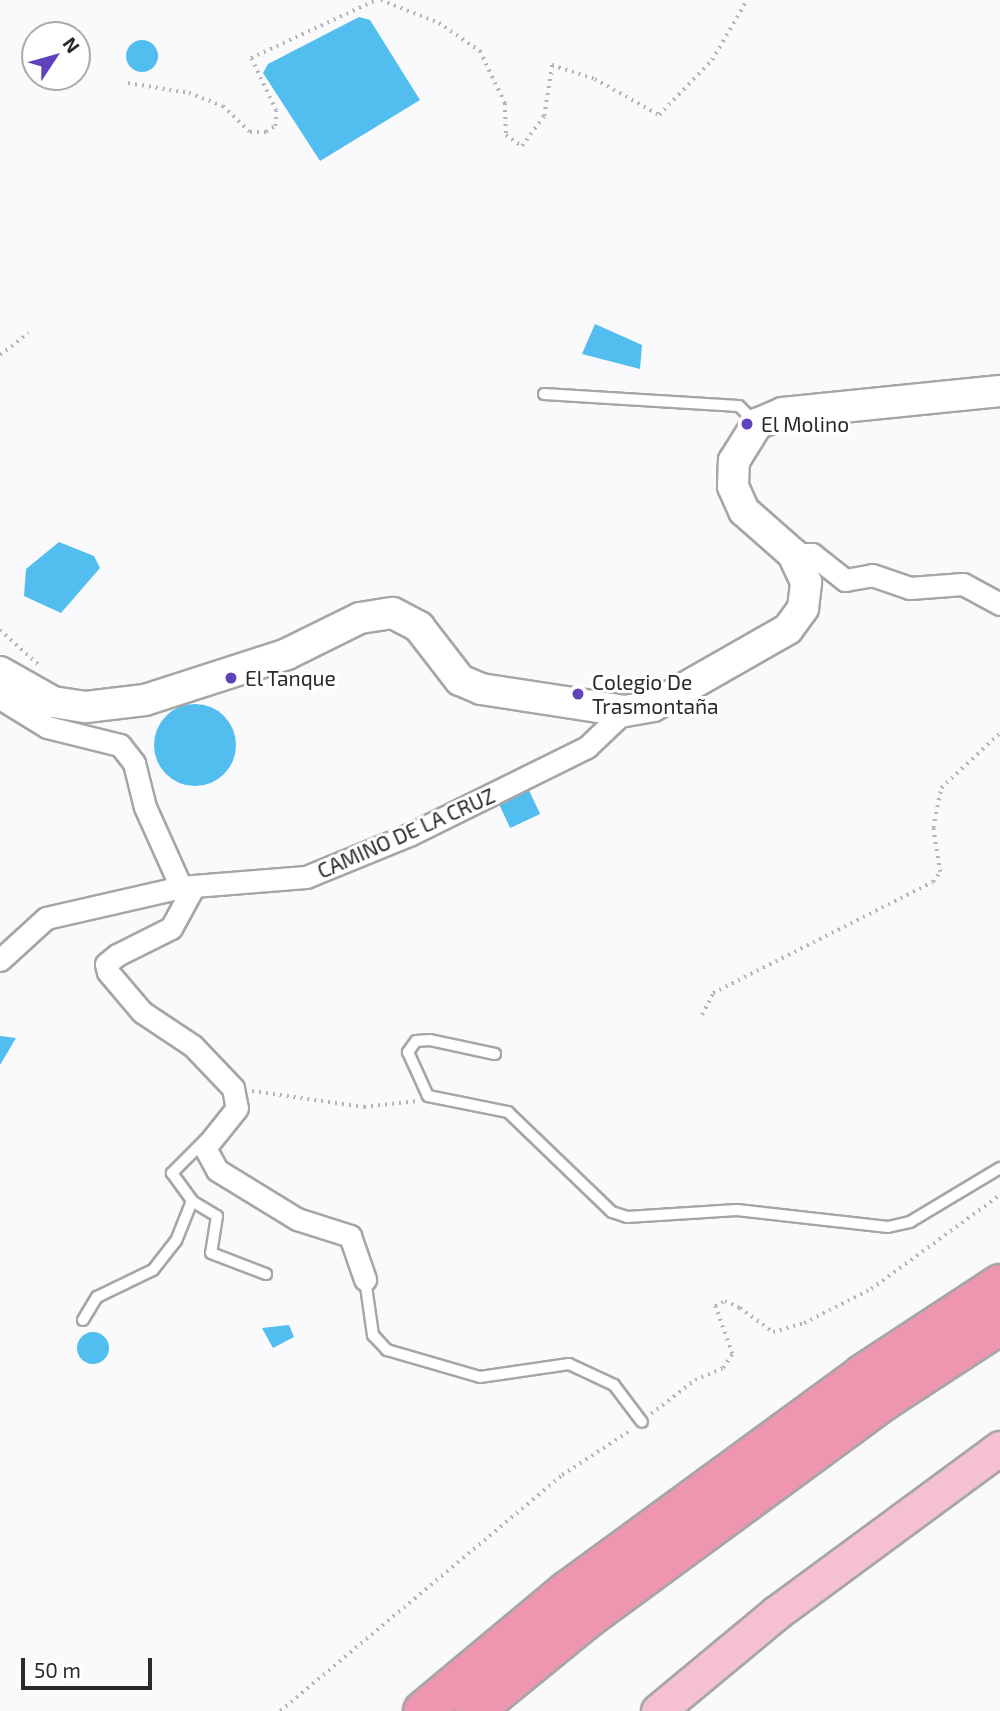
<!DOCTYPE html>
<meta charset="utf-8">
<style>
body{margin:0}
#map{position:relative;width:1000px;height:1711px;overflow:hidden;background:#faf9fc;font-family:"Exo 2",sans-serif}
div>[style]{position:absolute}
.water>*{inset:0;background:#52beef;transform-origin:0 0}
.round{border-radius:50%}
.path>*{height:3.5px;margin-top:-1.75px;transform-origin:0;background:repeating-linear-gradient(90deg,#b5b4b7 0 2px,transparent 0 7px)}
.roads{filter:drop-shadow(2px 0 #a6a5a8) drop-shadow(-2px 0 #a6a5a8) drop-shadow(0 2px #a6a5a8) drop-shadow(0 -2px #a6a5a8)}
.lane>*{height:10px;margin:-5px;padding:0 5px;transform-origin:5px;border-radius:5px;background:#fff}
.street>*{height:21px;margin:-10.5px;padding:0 10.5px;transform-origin:10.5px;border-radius:10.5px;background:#fff}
.secondary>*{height:30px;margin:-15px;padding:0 15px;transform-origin:15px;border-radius:15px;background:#fff}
.primary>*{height:33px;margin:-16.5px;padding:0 16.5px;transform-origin:16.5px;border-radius:16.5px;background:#f5c0d0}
.highway>*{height:38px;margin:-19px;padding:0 19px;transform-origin:19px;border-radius:19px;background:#ee96b0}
.dots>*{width:19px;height:19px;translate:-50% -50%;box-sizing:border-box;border:4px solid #fff;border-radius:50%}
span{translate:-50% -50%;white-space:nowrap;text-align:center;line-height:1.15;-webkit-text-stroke:6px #fff;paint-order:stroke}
.poi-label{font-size:21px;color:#2b2a2b}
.left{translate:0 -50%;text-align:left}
.street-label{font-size:21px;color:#2b2a2b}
.north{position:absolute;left:21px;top:21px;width:70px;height:70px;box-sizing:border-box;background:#fff;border:2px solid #aaa;border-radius:50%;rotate:54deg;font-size:19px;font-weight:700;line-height:28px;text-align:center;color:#2b2a2b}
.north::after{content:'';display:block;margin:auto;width:24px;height:32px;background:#6043bc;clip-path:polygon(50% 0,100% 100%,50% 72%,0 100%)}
.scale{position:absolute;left:21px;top:1658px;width:131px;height:32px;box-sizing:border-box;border:4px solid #2b2a2b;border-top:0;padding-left:9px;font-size:21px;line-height:24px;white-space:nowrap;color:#2b2a2b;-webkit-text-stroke:5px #fff;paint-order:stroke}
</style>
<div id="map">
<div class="water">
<div style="clip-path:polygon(359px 17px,370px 20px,420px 100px,320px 161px,263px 73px,268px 64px)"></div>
<div class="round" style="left:126px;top:40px;width:32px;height:32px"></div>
<div style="clip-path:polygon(595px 324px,642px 345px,640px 369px,582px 354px)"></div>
<div style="clip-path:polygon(59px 542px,94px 556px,100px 568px,61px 613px,24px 596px,26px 569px)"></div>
<div class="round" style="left:154px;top:704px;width:82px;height:82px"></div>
<div style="left:527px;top:786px;width:31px;height:33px;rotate:65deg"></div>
<div style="clip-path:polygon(0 1036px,16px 1038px,0 1065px)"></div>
<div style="clip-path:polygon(289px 1325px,294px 1337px,273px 1348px,262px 1328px)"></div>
<div class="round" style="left:77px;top:1332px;width:32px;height:32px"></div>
</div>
<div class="path">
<div style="left:381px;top:0;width:62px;rotate:21.6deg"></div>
<div style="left:439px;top:23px;width:50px;rotate:34.3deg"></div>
<div style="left:480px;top:51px;width:58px;rotate:64.3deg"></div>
<div style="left:505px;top:103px;width:32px;rotate:88deg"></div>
<div style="left:506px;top:135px;width:19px;rotate:35deg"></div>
<div style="left:522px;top:146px;width:37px;rotate:-54deg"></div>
<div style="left:544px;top:116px;width:52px;rotate:-81.1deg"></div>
<div style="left:552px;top:65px;width:45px;rotate:18deg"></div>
<div style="left:595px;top:79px;width:73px;rotate:29.4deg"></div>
<div style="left:659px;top:115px;width:76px;rotate:-46.1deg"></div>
<div style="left:712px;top:60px;width:69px;rotate:-59.7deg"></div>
<div style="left:128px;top:83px;width:62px;rotate:9.3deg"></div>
<div style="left:189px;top:93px;width:36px;rotate:21deg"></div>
<div style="left:223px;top:106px;width:37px;rotate:44deg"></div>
<div style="left:250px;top:132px;width:16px"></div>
<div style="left:266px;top:132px;width:11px;rotate:-34deg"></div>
<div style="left:275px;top:126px;width:15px;rotate:-86deg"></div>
<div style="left:276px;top:111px;width:59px;rotate:-115.3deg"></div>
<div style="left:251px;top:58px;width:138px;rotate:-24.9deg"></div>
<div style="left:0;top:355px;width:36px;rotate:-38deg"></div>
<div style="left:0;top:630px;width:54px;rotate:42deg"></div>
<div style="left:702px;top:1015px;width:25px;rotate:-63deg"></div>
<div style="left:713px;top:993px;width:246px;rotate:-26.8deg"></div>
<div style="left:933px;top:882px;width:12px;rotate:-55deg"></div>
<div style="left:940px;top:872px;width:45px;rotate:-99deg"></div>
<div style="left:933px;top:828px;width:41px;rotate:-78.7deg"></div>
<div style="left:941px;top:788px;width:81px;rotate:-43deg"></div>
<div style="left:252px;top:1091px;width:113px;rotate:8.1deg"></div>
<div style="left:364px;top:1107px;width:54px;rotate:-6.3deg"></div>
<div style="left:651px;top:1414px;width:56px;rotate:-37.7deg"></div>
<div style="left:695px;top:1380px;width:30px;rotate:-23deg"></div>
<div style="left:723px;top:1368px;width:17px;rotate:-57deg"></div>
<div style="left:732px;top:1354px;width:51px;rotate:-109.5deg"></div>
<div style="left:715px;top:1306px;width:11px;rotate:-27deg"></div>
<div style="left:725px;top:1301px;width:17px;rotate:25deg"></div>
<div style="left:740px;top:1308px;width:41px;rotate:36deg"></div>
<div style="left:773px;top:1332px;width:32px;rotate:-16deg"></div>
<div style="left:804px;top:1323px;width:75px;rotate:-26.9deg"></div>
<div style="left:871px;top:1289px;width:160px;rotate:-36.1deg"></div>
<div style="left:280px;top:1711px;width:368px;rotate:-39.9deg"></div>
<div style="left:562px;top:1475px;width:82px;rotate:-33.1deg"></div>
</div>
<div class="roads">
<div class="lane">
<div style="left:544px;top:394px;width:195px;rotate:3.5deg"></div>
<div style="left:739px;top:406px;width:23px;rotate:45deg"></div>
<div style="left:495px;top:1054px;width:66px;rotate:-167.8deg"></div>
<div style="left:430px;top:1040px;width:14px;rotate:176deg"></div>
<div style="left:416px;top:1041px;width:14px;rotate:126deg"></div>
<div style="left:408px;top:1052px;width:48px;rotate:65.6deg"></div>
<div style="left:428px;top:1096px;width:82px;rotate:11.3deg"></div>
<div style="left:508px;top:1112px;width:144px;rotate:43.9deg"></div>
<div style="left:612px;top:1212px;width:16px;rotate:18deg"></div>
<div style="left:627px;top:1217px;width:110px;rotate:-3.6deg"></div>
<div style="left:737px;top:1210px;width:152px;rotate:6.4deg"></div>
<div style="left:888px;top:1227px;width:23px;rotate:-13deg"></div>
<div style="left:910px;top:1222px;width:105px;rotate:-31deg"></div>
<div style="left:205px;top:1140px;width:47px;rotate:135deg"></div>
<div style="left:172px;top:1173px;width:34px;rotate:54deg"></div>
<div style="left:192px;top:1201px;width:29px;rotate:31deg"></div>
<div style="left:217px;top:1216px;width:37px;rotate:99deg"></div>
<div style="left:211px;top:1253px;width:59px;rotate:20.9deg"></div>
<div style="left:365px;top:1279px;width:57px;rotate:81.9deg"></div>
<div style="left:373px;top:1335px;width:21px;rotate:47deg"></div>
<div style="left:387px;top:1350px;width:97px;rotate:16.2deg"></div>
<div style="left:480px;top:1377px;width:90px;rotate:-8.3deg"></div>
<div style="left:569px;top:1364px;width:50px;rotate:25deg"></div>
<div style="left:614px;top:1385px;width:46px;rotate:52.9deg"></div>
<div style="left:83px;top:1320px;width:27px;rotate:-59deg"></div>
<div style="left:97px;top:1297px;width:62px;rotate:-25.7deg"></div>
<div style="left:153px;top:1270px;width:37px;rotate:-52deg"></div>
<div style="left:176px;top:1241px;width:43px;rotate:-68.2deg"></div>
</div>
<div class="street">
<div style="left:793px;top:554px;width:19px"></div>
<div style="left:812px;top:554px;width:42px;rotate:38.2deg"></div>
<div style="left:845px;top:580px;width:27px;rotate:-10deg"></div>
<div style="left:872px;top:575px;width:40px;rotate:18.9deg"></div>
<div style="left:910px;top:588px;width:53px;rotate:-4.3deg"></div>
<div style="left:963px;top:584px;width:42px;rotate:28.4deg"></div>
<div style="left:0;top:698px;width:55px;rotate:31.7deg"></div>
<div style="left:47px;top:727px;width:75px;rotate:13.9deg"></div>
<div style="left:120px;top:745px;width:23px;rotate:52deg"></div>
<div style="left:134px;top:763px;width:45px;rotate:76deg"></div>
<div style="left:145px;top:807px;width:88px;rotate:65.8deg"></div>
<div style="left:194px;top:886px;width:48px;rotate:118.7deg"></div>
<div style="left:171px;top:928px;width:60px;rotate:153.4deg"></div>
<div style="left:117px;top:955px;width:14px;rotate:141deg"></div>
<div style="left:106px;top:964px;width:8px;rotate:76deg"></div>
<div style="left:108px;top:972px;width:52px;rotate:49.6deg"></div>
<div style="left:142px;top:1012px;width:61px;rotate:33.7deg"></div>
<div style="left:193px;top:1046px;width:58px;rotate:46.4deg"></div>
<div style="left:233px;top:1088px;width:20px;rotate:79deg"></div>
<div style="left:237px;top:1108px;width:51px;rotate:128.7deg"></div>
<div style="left:205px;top:1148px;width:25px;rotate:61deg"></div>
<div style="left:217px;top:1170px;width:94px;rotate:31.5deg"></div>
<div style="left:297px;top:1219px;width:56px;rotate:17.8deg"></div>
<div style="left:350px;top:1236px;width:46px;rotate:70.8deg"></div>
<div style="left:0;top:960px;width:62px;rotate:-42.4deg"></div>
<div style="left:46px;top:918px;width:139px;rotate:-12.9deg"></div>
<div style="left:181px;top:887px;width:125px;rotate:-4.6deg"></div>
<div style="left:306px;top:877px;width:111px;rotate:-22.2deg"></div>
<div style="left:409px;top:835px;width:199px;rotate:-26.3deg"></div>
<div style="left:587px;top:747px;width:52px;rotate:-43.5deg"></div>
</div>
<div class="secondary">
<div style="left:0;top:672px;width:61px;rotate:29.5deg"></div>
<div style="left:53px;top:702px;width:33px;rotate:9deg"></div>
<div style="left:86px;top:707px;width:59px;rotate:-6.8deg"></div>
<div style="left:145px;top:700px;width:149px;rotate:-17.9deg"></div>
<div style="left:287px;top:654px;width:81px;rotate:-26.3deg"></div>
<div style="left:360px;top:618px;width:33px;rotate:-9deg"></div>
<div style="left:393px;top:613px;width:30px;rotate:28deg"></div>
<div style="left:419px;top:627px;width:67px;rotate:52.3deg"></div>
<div style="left:460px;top:680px;width:23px;rotate:23deg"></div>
<div style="left:481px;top:689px;width:146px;rotate:8.7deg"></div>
<div style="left:625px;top:711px;width:28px;rotate:-10deg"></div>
<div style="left:653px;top:706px;width:155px;rotate:-29.7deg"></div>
<div style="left:788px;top:629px;width:26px;rotate:-54deg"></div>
<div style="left:803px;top:608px;width:26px;rotate:-83deg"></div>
<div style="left:806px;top:582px;width:31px;rotate:-115deg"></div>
<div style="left:793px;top:554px;width:65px;rotate:-138.7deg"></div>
<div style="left:744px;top:511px;width:27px;rotate:-114deg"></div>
<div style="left:733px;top:486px;width:25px;rotate:-88deg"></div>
<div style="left:734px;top:461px;width:44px;rotate:-58.1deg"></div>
<div style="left:757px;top:424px;width:28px;rotate:-23deg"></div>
<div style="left:783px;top:413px;width:218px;rotate:-5.8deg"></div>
</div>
<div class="primary">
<div style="left:658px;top:1711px;width:153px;rotate:-39.7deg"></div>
<div style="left:776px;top:1613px;width:278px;rotate:-36.4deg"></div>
</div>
<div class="highway">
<div style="left:423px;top:1711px;width:187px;rotate:-39.8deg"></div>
<div style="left:567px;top:1591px;width:367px;rotate:-36.2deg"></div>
<div style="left:863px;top:1374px;width:164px;rotate:-33.3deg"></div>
<div style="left:474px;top:1711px;width:147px;rotate:-39.2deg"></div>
<div style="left:588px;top:1618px;width:368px;rotate:-36.3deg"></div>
<div style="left:885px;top:1400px;width:137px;rotate:-33.1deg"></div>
</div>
</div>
<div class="dots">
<div style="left:747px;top:424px;background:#6043bc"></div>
<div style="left:231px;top:678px;background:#6043bc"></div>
<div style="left:578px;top:694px;background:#6043bc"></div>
</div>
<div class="poi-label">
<span class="left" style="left:761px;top:424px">El Molino</span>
<span class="left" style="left:245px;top:678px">El Tanque</span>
<span class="left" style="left:592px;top:694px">Colegio De<br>Trasmontaña</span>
</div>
<div class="street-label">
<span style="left:406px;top:833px;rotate:-24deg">CAMINO DE LA CRUZ</span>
</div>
<div class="north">N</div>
<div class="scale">50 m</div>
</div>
